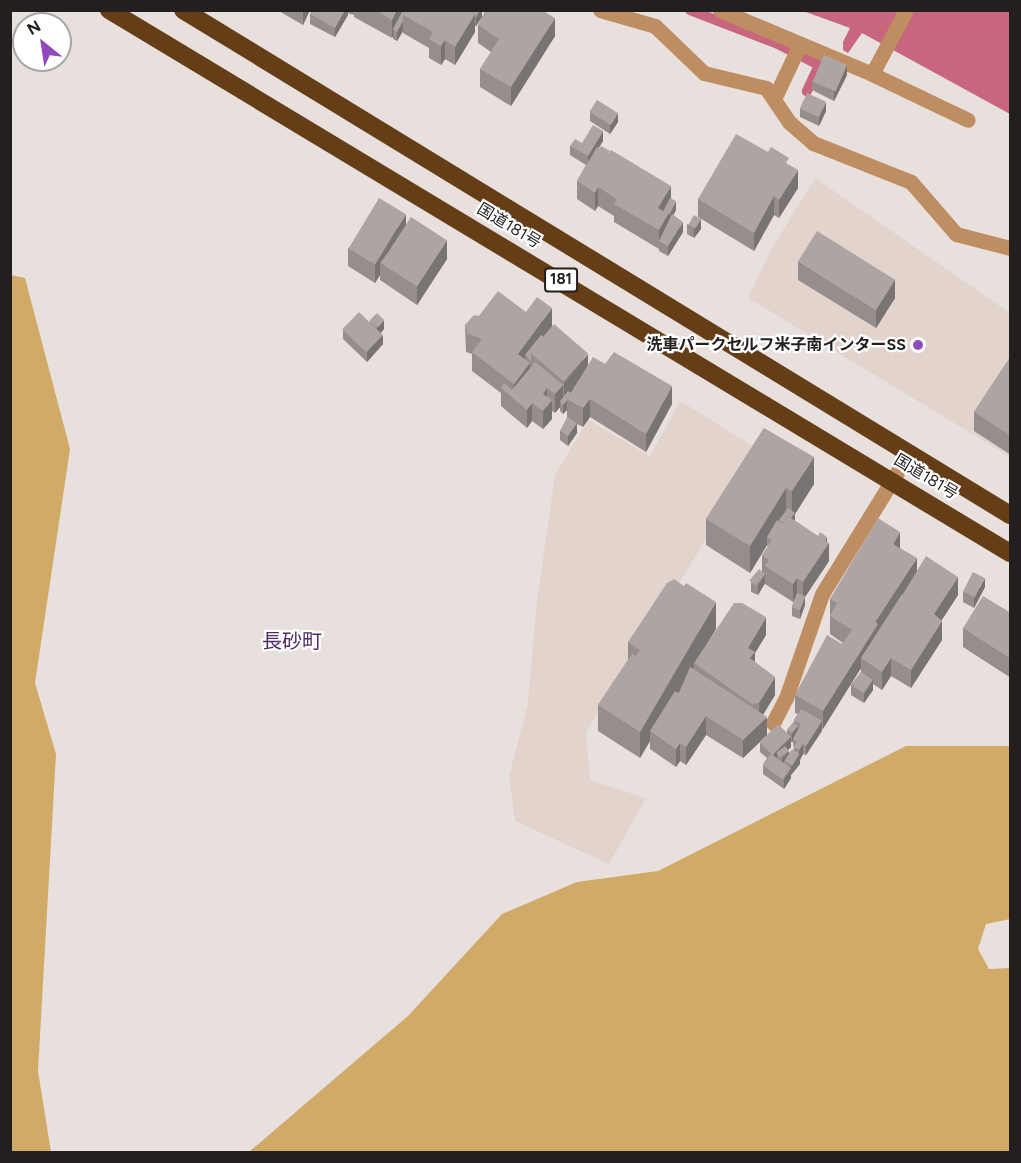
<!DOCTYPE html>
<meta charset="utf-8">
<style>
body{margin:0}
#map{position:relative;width:1021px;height:1163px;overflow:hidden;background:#e8e0dd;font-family:Figtree,"Noto Sans JP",sans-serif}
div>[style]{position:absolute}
.built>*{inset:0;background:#e3d3cd}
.green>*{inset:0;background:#d0aa66}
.water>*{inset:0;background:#c8667e}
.stream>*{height:10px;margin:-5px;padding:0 5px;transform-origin:5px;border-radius:5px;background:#c8667e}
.lane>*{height:15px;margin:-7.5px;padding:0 7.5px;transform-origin:7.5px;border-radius:7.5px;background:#bf8d62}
.street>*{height:15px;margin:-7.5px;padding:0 7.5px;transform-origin:7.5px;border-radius:7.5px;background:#bf8d62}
.highway>*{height:18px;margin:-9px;padding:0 9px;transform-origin:9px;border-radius:9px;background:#653e18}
.wall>*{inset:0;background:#958e8d}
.shaded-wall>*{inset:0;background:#797473}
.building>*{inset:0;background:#ada5a4;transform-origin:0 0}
.dots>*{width:16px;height:16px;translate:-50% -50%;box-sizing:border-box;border:3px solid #fff;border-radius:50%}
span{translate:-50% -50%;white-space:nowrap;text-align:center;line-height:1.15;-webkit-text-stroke:4.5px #fff;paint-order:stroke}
.shield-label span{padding:2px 4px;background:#fff;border:2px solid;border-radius:4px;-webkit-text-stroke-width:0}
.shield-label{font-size:15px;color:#221f1e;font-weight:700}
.street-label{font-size:16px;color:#221f1e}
.poi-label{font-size:16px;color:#221f1e;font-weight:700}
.right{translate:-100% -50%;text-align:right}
.quarter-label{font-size:20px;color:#4e2d66}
.frame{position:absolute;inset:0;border:12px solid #221f1e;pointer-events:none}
.north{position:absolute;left:12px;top:12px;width:60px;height:60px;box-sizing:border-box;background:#fff;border:2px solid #a7a5a5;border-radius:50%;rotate:330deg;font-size:16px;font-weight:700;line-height:24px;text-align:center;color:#221f1e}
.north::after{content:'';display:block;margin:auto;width:21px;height:27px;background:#8f49bd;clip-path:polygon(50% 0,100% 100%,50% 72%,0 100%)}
</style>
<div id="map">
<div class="built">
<div style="clip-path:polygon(815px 178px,1010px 313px,1010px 457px,748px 298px,771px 250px)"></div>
<div style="clip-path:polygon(680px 401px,761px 451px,586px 732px,590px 780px,646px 798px,609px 864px,515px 821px,509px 776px,528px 704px,536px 609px,555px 475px,588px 420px,650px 456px)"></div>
</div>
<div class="green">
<div style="clip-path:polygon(11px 275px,25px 278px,70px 449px,35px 683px,56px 754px,38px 1071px,51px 1152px,10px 1152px)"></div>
<div style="clip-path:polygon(906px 746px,1010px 746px,1010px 919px,986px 924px,978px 949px,989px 969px,1010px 968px,1010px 1152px,249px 1152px,408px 1016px,502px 914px,577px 882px,658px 871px)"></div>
</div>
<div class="water">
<div style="clip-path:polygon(803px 11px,1010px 11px,1010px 114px,862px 33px,848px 53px,843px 50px,843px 42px,850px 28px)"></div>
</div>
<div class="stream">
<div style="left:690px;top:10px;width:94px;rotate:21.1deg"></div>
<div style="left:778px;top:44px;width:46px;rotate:27.1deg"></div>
<div style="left:819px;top:65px;width:29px;rotate:115deg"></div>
</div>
<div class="lane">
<div style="left:600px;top:10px;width:57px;rotate:16.2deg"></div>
<div style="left:655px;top:26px;width:68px;rotate:43.8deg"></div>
<div style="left:704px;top:73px;width:64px;rotate:13.6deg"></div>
<div style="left:766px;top:88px;width:41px;rotate:55.9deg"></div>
<div style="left:789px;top:122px;width:32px;rotate:41deg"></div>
<div style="left:813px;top:143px;width:105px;rotate:21.7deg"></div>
<div style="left:911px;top:182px;width:69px;rotate:49.1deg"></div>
<div style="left:956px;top:234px;width:56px;rotate:14.5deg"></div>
<div style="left:774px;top:99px;width:61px;rotate:-64.7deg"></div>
</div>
<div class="street">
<div style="left:720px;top:10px;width:165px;rotate:22.8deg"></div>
<div style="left:872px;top:74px;width:106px;rotate:25.6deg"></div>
<div style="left:872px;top:74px;width:72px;rotate:-62deg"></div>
<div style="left:773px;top:723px;width:28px;rotate:-63deg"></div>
<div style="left:786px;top:698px;width:110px;rotate:-70.9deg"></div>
<div style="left:822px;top:594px;width:166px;rotate:-58.3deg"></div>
</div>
<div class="highway">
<div style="left:109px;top:10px;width:1052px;rotate:31.08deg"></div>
<div style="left:183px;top:10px;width:969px;rotate:31.41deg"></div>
</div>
<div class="wall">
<div style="clip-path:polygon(277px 10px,310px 10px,303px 25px)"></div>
<div style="clip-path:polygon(313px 10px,482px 10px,482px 17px,476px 26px,475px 26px,475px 32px,455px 65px,445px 59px,441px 65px,429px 58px,429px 48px,403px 33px,403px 31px,397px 41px,393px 39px,393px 36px,392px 38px,354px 17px,354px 14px,353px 15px,348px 13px,348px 15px,335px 37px,310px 24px,310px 14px)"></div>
<div style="clip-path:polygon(486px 10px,542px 10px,555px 36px,511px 106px,480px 87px,480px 69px,491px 52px,478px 43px,478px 25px)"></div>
<div style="clip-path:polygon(847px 75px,834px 101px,812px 90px,812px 81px)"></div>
<div style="clip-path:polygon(800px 108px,826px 111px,819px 126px,800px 117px)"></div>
<div style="clip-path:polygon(590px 112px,618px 122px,610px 134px,590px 121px)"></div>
<div style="clip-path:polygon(603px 141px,598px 148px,671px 198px,676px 210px,673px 215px,683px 232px,668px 256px,659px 251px,659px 249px,614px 222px,614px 216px,598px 206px,595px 211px,577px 199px,577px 181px,586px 165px,570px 155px,570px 146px,582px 143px)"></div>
<div style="clip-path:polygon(789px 165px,798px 188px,779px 218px,774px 215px,754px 251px,698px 217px,698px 199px)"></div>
<div style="clip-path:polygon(687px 224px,701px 229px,694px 238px,687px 234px)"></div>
<div style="clip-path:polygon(406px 225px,447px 259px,417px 305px,380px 280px,380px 275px,375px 283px,348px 266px,348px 248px)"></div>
<div style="clip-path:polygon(798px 261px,895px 298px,876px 328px,798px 280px)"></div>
<div style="clip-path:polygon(526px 312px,552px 326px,588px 365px,672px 404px,646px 452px,590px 417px,583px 427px,577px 424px,577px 433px,568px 446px,560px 440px,560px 431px,567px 418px,567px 410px,563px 414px,560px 411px,560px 407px,555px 413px,552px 411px,552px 419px,543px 429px,532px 421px,527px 428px,501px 406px,501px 393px,472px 371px,472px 354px,466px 352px,465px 325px,479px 316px)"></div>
<div style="clip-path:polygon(370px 321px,384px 329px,381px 333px,383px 344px,367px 362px,343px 339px,343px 330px,370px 323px)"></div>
<div style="clip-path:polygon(1011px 356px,1011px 455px,974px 431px,974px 412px)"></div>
<div style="clip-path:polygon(764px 428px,814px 484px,795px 514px,795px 521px,827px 542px,829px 561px,805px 597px,805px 605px,800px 619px,792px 616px,792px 607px,794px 601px,793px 602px,765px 584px,765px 576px,765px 583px,758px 595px,751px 592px,751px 582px,762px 571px,762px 555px,768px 547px,767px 545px,750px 573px,706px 545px,706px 519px)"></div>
<div style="clip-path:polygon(evenodd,900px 549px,917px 572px,958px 595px,941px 621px,942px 640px,911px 688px,891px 676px,882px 690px,873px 684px,873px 690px,864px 703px,851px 695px,851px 685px,861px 672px,861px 668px,806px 755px,803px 754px,800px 760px,800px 764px,791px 775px,791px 778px,784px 789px,763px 774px,763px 765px,767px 758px,760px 752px,760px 743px,787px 733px,787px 730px,794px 724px,794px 720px,798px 714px,795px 713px,795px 695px,843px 643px,830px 634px,830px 599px,900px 549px,791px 742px,793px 742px,794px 750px,789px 753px,788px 750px,791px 747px,791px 742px)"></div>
<div style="clip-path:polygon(985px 587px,974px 608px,963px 602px,963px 592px)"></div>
<div style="clip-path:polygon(1011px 613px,1011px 678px,963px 647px,963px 628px)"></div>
<div style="clip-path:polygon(716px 629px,707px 643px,766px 635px,755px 653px,755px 662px,775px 695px,763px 715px,767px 735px,743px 758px,706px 735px,686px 765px,680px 761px,676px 767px,650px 749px,650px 741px,640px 758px,598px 731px,598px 705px,628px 660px,628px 642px)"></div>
</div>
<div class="shaded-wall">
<div style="clip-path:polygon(303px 10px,310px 10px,303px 25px)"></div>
<div style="clip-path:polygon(345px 10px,348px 10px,348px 15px,335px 37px,335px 28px)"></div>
<div style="clip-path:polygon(397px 10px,402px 10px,402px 20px,393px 29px,393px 36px,392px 38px,392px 20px)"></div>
<div style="clip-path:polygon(480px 10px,482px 10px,482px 17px,476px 26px,476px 17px)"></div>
<div style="clip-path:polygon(475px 14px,475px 32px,455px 65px,455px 47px)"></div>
<div style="clip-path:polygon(555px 18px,555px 36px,511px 106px,511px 87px)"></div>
<div style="clip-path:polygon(403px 21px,403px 31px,397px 41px,397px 32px)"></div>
<div style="clip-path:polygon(445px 40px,445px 59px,441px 65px,441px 46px)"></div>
<div style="clip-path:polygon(847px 65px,847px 75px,834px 101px,834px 92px)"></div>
<div style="clip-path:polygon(826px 102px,826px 111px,819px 126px,819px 116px)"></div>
<div style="clip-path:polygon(618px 113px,618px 122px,610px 134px,610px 125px)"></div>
<div style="clip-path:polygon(603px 131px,603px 141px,588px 166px,588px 156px)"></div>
<div style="clip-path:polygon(798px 170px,798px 188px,779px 218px,779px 200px)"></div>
<div style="clip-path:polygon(671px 186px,671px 204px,663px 219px,658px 208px)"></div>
<div style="clip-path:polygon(598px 187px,598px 206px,595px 211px,595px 193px)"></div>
<div style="clip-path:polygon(774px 196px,774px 215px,754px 251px,754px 233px)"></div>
<div style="clip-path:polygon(676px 201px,676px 210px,659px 241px,659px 230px)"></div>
<div style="clip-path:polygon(406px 214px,406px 232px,380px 262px,380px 275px,375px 283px,375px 264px)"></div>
<div style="clip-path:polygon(701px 219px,701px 229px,694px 238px,694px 229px)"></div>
<div style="clip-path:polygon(683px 222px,683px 232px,668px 256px,668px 246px)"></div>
<div style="clip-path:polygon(447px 240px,447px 259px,417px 305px,417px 286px)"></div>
<div style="clip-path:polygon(895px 279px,895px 298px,876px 328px,876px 309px)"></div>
<div style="clip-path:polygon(552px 308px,552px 326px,528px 359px,525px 355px,525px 363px,518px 354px)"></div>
<div style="clip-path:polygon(384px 320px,384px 329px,377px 337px,377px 328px)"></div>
<div style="clip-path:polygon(383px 335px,383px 344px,367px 362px,367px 352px)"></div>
<div style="clip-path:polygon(588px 354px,588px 373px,564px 401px,564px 383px)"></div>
<div style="clip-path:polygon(530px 363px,530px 381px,514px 399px,514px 384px)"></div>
<div style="clip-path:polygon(563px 385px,563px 404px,560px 401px,560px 407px,555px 413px,555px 394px)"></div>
<div style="clip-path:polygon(672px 386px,672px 404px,646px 452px,646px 434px)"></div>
<div style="clip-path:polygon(547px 388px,547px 407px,552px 400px,552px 419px,543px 429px,543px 394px)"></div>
<div style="clip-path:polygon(590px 399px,590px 417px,583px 427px,583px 408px)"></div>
<div style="clip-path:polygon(567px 401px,567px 410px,563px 414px,563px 405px)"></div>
<div style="clip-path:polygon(532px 403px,532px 421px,527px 428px,527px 410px)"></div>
<div style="clip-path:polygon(577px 423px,577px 433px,568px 446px,568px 436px)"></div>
<div style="clip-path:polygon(814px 457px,814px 484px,795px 514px,795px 522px,786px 525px,792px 516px,792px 491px)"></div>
<div style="clip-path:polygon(786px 488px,786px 514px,779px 520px,779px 525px,767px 537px,767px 545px,750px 573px,750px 546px)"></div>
<div style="clip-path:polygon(900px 532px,900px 551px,893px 544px)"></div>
<div style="clip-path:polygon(827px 537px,827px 545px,829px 543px,829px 561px,805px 597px,805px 605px,800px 619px,800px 609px,803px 601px,803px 582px)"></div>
<div style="clip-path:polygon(917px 558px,917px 577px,903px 594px,903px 597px,861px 658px,861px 668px,823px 729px,823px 711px,876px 627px,876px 621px)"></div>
<div style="clip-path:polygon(765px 574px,765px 583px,758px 595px,758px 586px)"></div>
<div style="clip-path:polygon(958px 577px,958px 595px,934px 632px,934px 614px)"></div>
<div style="clip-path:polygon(797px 578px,797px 597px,793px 602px,793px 584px)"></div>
<div style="clip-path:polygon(985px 578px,985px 587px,974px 608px,974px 598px)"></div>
<div style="clip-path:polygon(716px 602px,716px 629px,695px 664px,694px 663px,694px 666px,654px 734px,650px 731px,650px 741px,640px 758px,640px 732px)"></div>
<div style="clip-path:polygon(766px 617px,766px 635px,755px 653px,755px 670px,750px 676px,748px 648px)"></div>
<div style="clip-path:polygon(942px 621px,942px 640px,911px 688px,911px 670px)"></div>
<div style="clip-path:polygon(891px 658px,891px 676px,882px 690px,882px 672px)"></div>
<div style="clip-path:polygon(775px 677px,775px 695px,759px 721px,759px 703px)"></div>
<div style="clip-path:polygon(873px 680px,873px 690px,864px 703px,864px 694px)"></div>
<div style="clip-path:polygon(706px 716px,706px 735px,686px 765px,686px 747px)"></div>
<div style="clip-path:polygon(767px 717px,767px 735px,743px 758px,743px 740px)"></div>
<div style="clip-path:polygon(822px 721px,822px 731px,806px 755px,806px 746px)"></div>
<div style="clip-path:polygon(798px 726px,798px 736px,793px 739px,792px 743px,792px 733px)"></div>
<div style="clip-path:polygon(791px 737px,791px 747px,781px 757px,777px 754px,777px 761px,774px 764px,774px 754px)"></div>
<div style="clip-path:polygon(680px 743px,680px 761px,676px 767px,676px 749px)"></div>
<div style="clip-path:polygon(803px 744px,803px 754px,800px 760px,800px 764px,791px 775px,791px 778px,784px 789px,784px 779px,791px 769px,791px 766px,799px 754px,799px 750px)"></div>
<div style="clip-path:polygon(789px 751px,789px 760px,784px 761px,784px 766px,782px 768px,782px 758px)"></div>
</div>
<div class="building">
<div style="clip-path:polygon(313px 10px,345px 10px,335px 28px,310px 14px)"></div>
<div style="clip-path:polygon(375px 10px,397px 10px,392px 20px)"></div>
<div style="clip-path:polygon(406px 10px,469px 10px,475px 14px,455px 47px,445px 40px,441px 46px,429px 39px,433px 32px,403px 15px)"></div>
<div style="clip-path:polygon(471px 10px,480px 10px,476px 17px,475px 14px,471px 11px)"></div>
<div style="clip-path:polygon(487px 10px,542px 10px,555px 18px,511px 87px,480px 69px,499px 39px,478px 25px)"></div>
<div style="clip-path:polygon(402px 12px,405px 13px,403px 15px,403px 21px,397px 32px,393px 29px)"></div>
<div style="left:824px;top:55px;width:25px;height:29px;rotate:23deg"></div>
<div style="left:807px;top:93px;width:21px;height:17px;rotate:25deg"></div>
<div style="left:597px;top:100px;width:25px;height:14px;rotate:32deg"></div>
<div style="clip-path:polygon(593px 125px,603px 131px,588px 156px,570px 146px,575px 139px,582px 143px)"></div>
<div style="clip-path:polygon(736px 134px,768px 152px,771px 147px,789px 158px,786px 163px,798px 170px,779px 200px,774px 196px,754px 233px,698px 199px)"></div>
<div style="clip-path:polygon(601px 146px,610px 151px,609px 154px,599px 149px)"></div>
<div style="clip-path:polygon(597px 147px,609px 154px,611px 150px,671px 186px,658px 208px,668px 214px,659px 230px,614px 204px,617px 199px,598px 187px,595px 193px,577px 181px)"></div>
<div style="left:379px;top:198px;width:31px;height:59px;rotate:31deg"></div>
<div style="left:670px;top:198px;width:7px;height:15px;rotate:27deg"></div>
<div style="clip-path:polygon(672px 214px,683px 222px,668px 246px,659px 241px)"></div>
<div style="left:694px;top:215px;width:8px;height:11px;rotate:30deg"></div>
<div style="left:411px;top:217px;width:43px;height:55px;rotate:33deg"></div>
<div style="left:817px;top:231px;width:92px;height:36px;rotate:32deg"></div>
<div style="clip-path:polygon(498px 291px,526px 312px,537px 297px,552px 308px,518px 354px,530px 363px,514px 384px,472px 352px,482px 339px,466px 333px)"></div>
<div style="left:359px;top:312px;width:33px;height:24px;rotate:44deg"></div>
<div style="left:377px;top:313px;width:10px;height:11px;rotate:45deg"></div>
<div style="clip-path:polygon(474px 315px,479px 316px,467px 332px,465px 325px)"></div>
<div style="left:554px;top:324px;width:45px;height:37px;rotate:41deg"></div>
<div style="clip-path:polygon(541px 335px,544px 337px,531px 353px,531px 361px,525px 355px)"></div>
<div style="clip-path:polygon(614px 352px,672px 386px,646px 434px,590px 399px,583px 408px,567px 399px,593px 357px,605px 364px)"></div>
<div style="clip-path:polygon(1011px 356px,1011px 436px,974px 412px)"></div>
<div style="clip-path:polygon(535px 362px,563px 385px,555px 394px,547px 388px,543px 394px,552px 400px,543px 411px,532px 403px,527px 410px,501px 388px,504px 383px,512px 390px)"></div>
<div style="clip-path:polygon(568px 391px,571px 393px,567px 399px,567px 400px,563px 405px,560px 401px)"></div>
<div style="clip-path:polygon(568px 417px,577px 423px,568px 436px,560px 431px)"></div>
<div style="clip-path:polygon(764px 428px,814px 457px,792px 491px,786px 488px,750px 546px,706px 519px)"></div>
<div style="clip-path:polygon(788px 508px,795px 513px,791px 518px,788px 516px,783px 523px,779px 520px)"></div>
<div style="clip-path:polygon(788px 516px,818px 536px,820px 532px,827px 537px,825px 541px,829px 543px,803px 582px,797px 578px,793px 584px,765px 566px,769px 560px,762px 555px)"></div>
<div style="clip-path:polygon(878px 518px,900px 532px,893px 544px,917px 558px,876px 621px,872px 619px,878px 624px,823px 711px,795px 695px,827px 635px,842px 644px,852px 630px,830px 616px,837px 603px,830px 599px)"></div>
<div style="clip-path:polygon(777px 520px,783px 524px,772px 540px,767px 537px)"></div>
<div style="clip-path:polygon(926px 556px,958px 577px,934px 614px,942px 621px,911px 670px,891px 658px,882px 672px,861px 658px,902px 594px,908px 598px,903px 594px)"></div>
<div style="left:759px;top:569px;width:8px;height:15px;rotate:40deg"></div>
<div style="left:973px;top:572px;width:13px;height:22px;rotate:27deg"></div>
<div style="clip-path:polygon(674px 579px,684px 586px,686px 583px,716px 602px,640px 732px,598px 705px,632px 654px,636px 656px,640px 650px,628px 642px,667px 583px)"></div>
<div style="left:797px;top:593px;width:9px;height:15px;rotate:21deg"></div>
<div style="clip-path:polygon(983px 596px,1011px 613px,1011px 659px,963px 628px)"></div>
<div style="clip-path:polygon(734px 603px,742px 603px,766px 617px,748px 648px,755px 652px,750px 658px,775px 677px,759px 703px,752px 704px,694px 663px)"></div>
<div style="clip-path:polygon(690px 667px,767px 717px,743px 740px,706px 716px,686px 747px,680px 743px,676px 749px,650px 731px,675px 691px,679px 693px)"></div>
<div style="left:861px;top:672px;width:14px;height:16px;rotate:34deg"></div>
<div style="clip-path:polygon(801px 709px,822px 721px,806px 746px,803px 744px,799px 750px,794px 747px,797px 742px,793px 739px,801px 724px,794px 720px)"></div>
<div style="clip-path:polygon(793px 722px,798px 726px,792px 733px,787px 730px)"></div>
<div style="left:778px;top:724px;width:18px;height:26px;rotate:45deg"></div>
<div style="left:785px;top:746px;width:6px;height:11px;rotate:51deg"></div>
<div style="left:792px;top:749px;width:9px;height:14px;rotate:32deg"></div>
<div style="left:771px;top:754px;width:24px;height:14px;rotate:35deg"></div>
</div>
<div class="dots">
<div style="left:918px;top:345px;background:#8f49bd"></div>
</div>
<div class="shield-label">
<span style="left:561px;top:280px">181</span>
</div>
<div class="street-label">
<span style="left:509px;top:226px;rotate:31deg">国道181号</span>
<span style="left:926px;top:477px;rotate:31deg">国道181号</span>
</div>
<div class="poi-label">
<span class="right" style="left:906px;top:345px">洗車パークセルフ米子南インターSS</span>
</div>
<div class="quarter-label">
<span style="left:292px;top:641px">長砂町</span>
</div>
<div class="frame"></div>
<div class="north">N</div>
</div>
